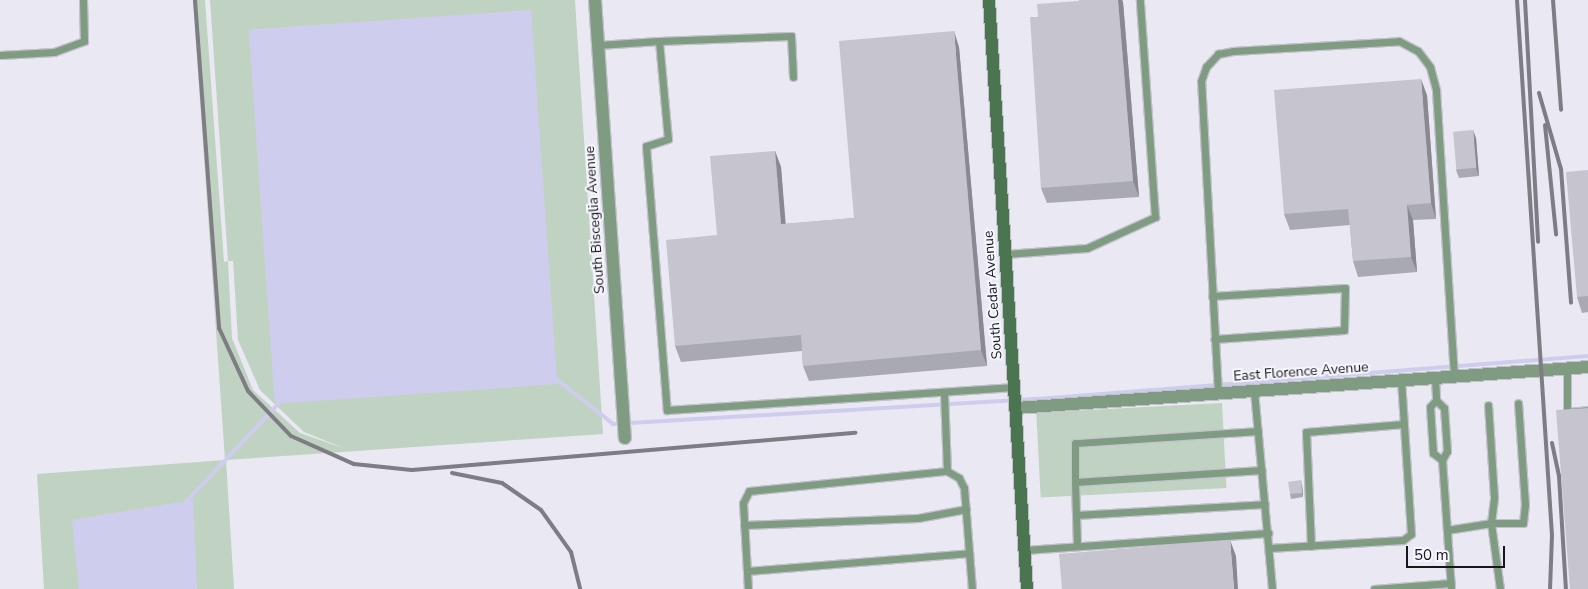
<!DOCTYPE html>
<style>
body{margin:0}
#map{position:relative;width:1588px;height:589px;overflow:hidden;background:#e9e8f3;font-family:"Nunito Sans",sans-serif}
div>[style]{position:absolute}
.green>*{inset:0;background:#c0d3c2;transform-origin:0 0}
.water>*{inset:0;background:#cfcdee;transform-origin:0 0}
.stream>*{height:4px;margin:-2px;padding:0 2px;transform-origin:2px;border-radius:2px;background:#cfcdee}
.roads{filter:drop-shadow(1px 0 #c3c2cc) drop-shadow(-1px 0 #c3c2cc) drop-shadow(0 1px #c3c2cc) drop-shadow(0 -1px #c3c2cc)}
.service>*{height:7px;margin:-3.5px;padding:0 3.5px;transform-origin:3.5px;border-radius:3.5px;background:#7f9b82}
.minor>*{height:12px;margin:-6px;padding:0 6px;transform-origin:6px;border-radius:6px;background:#7f9b82}
.secondary>*{height:12px;margin:-6px;padding:0 6px;transform-origin:6px;border-radius:6px;background:#4b7451}
.rail>*{height:4px;margin:-2px;padding:0 2px;transform-origin:2px;border-radius:2px;background:#7e7d84}
.wall>*{inset:0;background:#a9a9b2}
.shaded-wall>*{inset:0;background:#8a8991}
.building>*{inset:0;background:#c5c4cf;transform-origin:0 0}
span{translate:-50% -50%;white-space:nowrap;text-align:center;line-height:1.15;-webkit-text-stroke:4px #f6f6fe;paint-order:stroke}
.street-label{font-size:14px;color:#17171a}
.scale{position:absolute;left:1406px;top:546px;width:99px;height:22px;box-sizing:border-box;border:2px solid #17171a;border-top:0;padding-left:6px;font-size:15px;line-height:18px;white-space:nowrap;color:#17171a;-webkit-text-stroke:4px #f6f6fe;paint-order:stroke}
</style>
<div id="map">
<div class="green">
<div style="clip-path:polygon(evenodd,193px 0,205px 0,224px 262px,228px 261px,210px 0,575px 0,603px 434px,226px 460px,234px 589px,44px 589px,37px 474px,225px 460px,193px 0,228px 261px,233px 261px,238px 340px,260px 390px,304px 432px,346px 449px,300px 433px,253px 390px,232px 338px,228px 261px)"></div>
<div style="left:1222px;top:403px;width:85px;height:186px;rotate:87deg"></div>
</div>
<div class="water">
<div style="left:531px;top:10px;width:375px;height:283px;rotate:86deg"></div>
<div style="clip-path:polygon(193px 500px,197px 589px,79px 589px,72px 520px)"></div>
</div>
<div class="stream">
<div style="left:554px;top:377px;width:75px;rotate:38.5deg"></div>
<div style="left:613px;top:424px;width:425px;rotate:-3.4deg"></div>
<div style="left:1037px;top:399px;width:553px;rotate:-4.46deg"></div>
<div style="left:184px;top:504px;width:143px;rotate:-46.7deg"></div>
</div>
<div class="roads">
<div class="service">
<div style="left:659px;top:41px;width:132px;rotate:-2.2deg"></div>
<div style="left:791px;top:36px;width:41px;rotate:87.2deg"></div>
<div style="left:598px;top:45px;width:61px;rotate:-3.8deg"></div>
<div style="left:659px;top:41px;width:98px;rotate:84.8deg"></div>
<div style="left:668px;top:139px;width:23px;rotate:162deg"></div>
<div style="left:646px;top:146px;width:265px;rotate:85.5deg"></div>
<div style="left:667px;top:410px;width:348px;rotate:-3.8deg"></div>
<div style="left:0;top:55px;width:54px;rotate:-3.2deg"></div>
<div style="left:54px;top:52px;width:32px;rotate:-20deg"></div>
<div style="left:84px;top:41px;width:41px;rotate:-91.4deg"></div>
<div style="left:1006px;top:254px;width:81px;rotate:-4.2deg"></div>
<div style="left:1087px;top:248px;width:75px;rotate:-24.5deg"></div>
<div style="left:1155px;top:217px;width:218px;rotate:-94deg"></div>
<div style="left:1212px;top:296px;width:133px;rotate:-3.4deg"></div>
<div style="left:1345px;top:288px;width:42px;rotate:91.4deg"></div>
<div style="left:1344px;top:330px;width:130px;rotate:176deg"></div>
<div style="left:1567px;top:368px;width:44px;rotate:90deg"></div>
<div style="left:1567px;top:412px;width:21px;rotate:-5deg"></div>
<div style="left:1435px;top:378px;width:22px;rotate:87deg"></div>
<div style="left:1436px;top:400px;width:9px;rotate:131deg"></div>
<div style="left:1430px;top:407px;width:46px;rotate:86.3deg"></div>
<div style="left:1433px;top:453px;width:11px;rotate:38deg"></div>
<div style="left:1442px;top:460px;width:10px;rotate:-61deg"></div>
<div style="left:1447px;top:451px;width:43px;rotate:-94deg"></div>
<div style="left:1444px;top:408px;width:11px;rotate:-135deg"></div>
<div style="left:1254px;top:391px;width:199px;rotate:84.8deg"></div>
<div style="left:944px;top:393px;width:78px;rotate:87.8deg"></div>
<div style="left:1218px;top:393px;width:312px;rotate:-93.1deg"></div>
<div style="left:1201px;top:81px;width:15px;rotate:-70deg"></div>
<div style="left:1206px;top:67px;width:18px;rotate:-47deg"></div>
<div style="left:1218px;top:54px;width:15px;rotate:-11deg"></div>
<div style="left:1233px;top:51px;width:166px;rotate:-3.4deg"></div>
<div style="left:1399px;top:41px;width:21px;rotate:28deg"></div>
<div style="left:1418px;top:51px;width:20px;rotate:53deg"></div>
<div style="left:1430px;top:67px;width:24px;rotate:75deg"></div>
<div style="left:1436px;top:90px;width:287px;rotate:86.4deg"></div>
<div style="left:1258px;top:431px;width:183px;rotate:176.2deg"></div>
<div style="left:1075px;top:443px;width:39px;rotate:90deg"></div>
<div style="left:1075px;top:482px;width:187px;rotate:-3.7deg"></div>
<div style="left:1442px;top:460px;width:129px;rotate:86deg"></div>
<div style="left:1075px;top:482px;width:64px;rotate:88.2deg"></div>
<div style="left:1076px;top:515px;width:189px;rotate:-3.3deg"></div>
<div style="left:744px;top:525px;width:174px;rotate:-2.3deg"></div>
<div style="left:918px;top:518px;width:49px;rotate:-10.6deg"></div>
<div style="left:1447px;top:530px;width:45px;rotate:-9deg"></div>
<div style="left:1491px;top:523px;width:26px;rotate:-83deg"></div>
<div style="left:1494px;top:497px;width:92px;rotate:-93.7deg"></div>
<div style="left:1311px;top:546px;width:114px;rotate:-92.5deg"></div>
<div style="left:1306px;top:432px;width:98px;rotate:-4.7deg"></div>
<div style="left:1269px;top:548px;width:134px;rotate:-3.4deg"></div>
<div style="left:1403px;top:540px;width:10px;rotate:-37deg"></div>
<div style="left:1411px;top:534px;width:154px;rotate:-93.7deg"></div>
<div style="left:1025px;top:550px;width:244px;rotate:-4deg"></div>
<div style="left:747px;top:571px;width:223px;rotate:-4.6deg"></div>
<div style="left:748px;top:589px;width:86px;rotate:-93.3deg"></div>
<div style="left:743px;top:503px;width:13px;rotate:-63deg"></div>
<div style="left:749px;top:491px;width:199px;rotate:-5.8deg"></div>
<div style="left:947px;top:471px;width:14px;rotate:30deg"></div>
<div style="left:959px;top:478px;width:11px;rotate:63deg"></div>
<div style="left:964px;top:488px;width:101px;rotate:85.5deg"></div>
<div style="left:1374px;top:589px;width:77px;rotate:-4.5deg"></div>
<div style="left:1500px;top:589px;width:67px;rotate:-97.8deg"></div>
<div style="left:1491px;top:523px;width:32px"></div>
<div style="left:1523px;top:523px;width:18px;rotate:-84deg"></div>
<div style="left:1525px;top:505px;width:102px;rotate:-93.9deg"></div>
</div>
<div class="minor">
<div style="left:595px;top:0;width:439px;rotate:86.1deg"></div>
<div style="left:1016px;top:408px;width:573px;rotate:-4.1deg"></div>
</div>
<div class="secondary">
<div style="left:989px;top:0;width:590px;rotate:86.31deg"></div>
</div>
</div>
<div class="rail">
<div style="left:195px;top:0;width:329px;rotate:85.8deg"></div>
<div style="left:219px;top:328px;width:69px;rotate:65.3deg"></div>
<div style="left:248px;top:391px;width:62px;rotate:46.3deg"></div>
<div style="left:291px;top:436px;width:69px;rotate:24deg"></div>
<div style="left:354px;top:464px;width:58px;rotate:5.9deg"></div>
<div style="left:412px;top:470px;width:445px;rotate:-4.8deg"></div>
<div style="left:1517px;top:0;width:536px;rotate:86.26deg"></div>
<div style="left:1552px;top:535px;width:54px;rotate:92.1deg"></div>
<div style="left:1525px;top:0;width:242px;rotate:86.9deg"></div>
<div style="left:1553px;top:0;width:110px;rotate:85.8deg"></div>
<div style="left:1539px;top:93px;width:79px;rotate:73.9deg"></div>
<div style="left:1561px;top:169px;width:134px;rotate:85.7deg"></div>
<div style="left:1545px;top:125px;width:110px;rotate:84.2deg"></div>
<div style="left:1552px;top:443px;width:34px;rotate:78deg"></div>
<div style="left:1559px;top:476px;width:113px;rotate:86.5deg"></div>
<div style="left:452px;top:473px;width:51px;rotate:11.3deg"></div>
<div style="left:502px;top:483px;width:47px;rotate:34.7deg"></div>
<div style="left:541px;top:510px;width:52px;rotate:54.5deg"></div>
<div style="left:571px;top:552px;width:38px;rotate:76deg"></div>
</div>
<div class="wall">
<div style="clip-path:polygon(1079px 0,1122px 0,1123px 2px,1139px 197px,1047px 203px,1041px 188px,1038px 17px,1079px 1px)"></div>
<div style="clip-path:polygon(959px 47px,987px 366px,809px 381px,803px 366px,802px 351px,681px 362px,675px 346px,775px 151px,781px 167px,785px 224px,854px 218px)"></div>
<div style="clip-path:polygon(1427px 95px,1436px 219px,1413px 220px,1417px 272px,1358px 277px,1353px 261px,1350px 225px,1290px 230px,1284px 214px)"></div>
<div style="clip-path:polygon(1476px 138px,1479px 176px,1459px 178px,1456px 170px)"></div>
<div style="clip-path:polygon(1588px 170px,1588px 312px,1582px 313px,1577px 297px)"></div>
<div style="clip-path:polygon(1302px 485px,1303px 497px,1291px 499px,1290px 494px)"></div>
</div>
<div class="shaded-wall">
<div style="clip-path:polygon(1118px 0,1122px 0,1123px 2px,1139px 197px,1133px 181px)"></div>
<div style="clip-path:polygon(954px 31px,959px 47px,987px 366px,981px 350px)"></div>
<div style="clip-path:polygon(1421px 79px,1427px 95px,1436px 219px,1431px 203px)"></div>
<div style="clip-path:polygon(1473px 130px,1476px 138px,1479px 176px,1476px 168px)"></div>
<div style="clip-path:polygon(775px 151px,781px 167px,787px 240px,781px 224px)"></div>
<div style="clip-path:polygon(1407px 205px,1413px 220px,1417px 272px,1411px 257px)"></div>
<div style="clip-path:polygon(1301px 480px,1302px 485px,1303px 497px,1302px 493px)"></div>
<div style="clip-path:polygon(1230px 540px,1236px 556px,1238px 589px,1234px 589px)"></div>
</div>
<div class="building">
<div style="clip-path:polygon(1079px 0,1118px 0,1133px 181px,1041px 188px,1030px 17px,1038px 17px,1037px 4px,1079px 1px)"></div>
<div style="clip-path:polygon(954px 31px,981px 350px,803px 366px,801px 335px,675px 346px,666px 240px,717px 235px,710px 156px,775px 151px,781px 224px,854px 218px,839px 41px)"></div>
<div style="clip-path:polygon(1421px 79px,1431px 203px,1407px 205px,1411px 257px,1353px 261px,1348px 209px,1284px 214px,1274px 90px)"></div>
<div style="left:1473px;top:130px;width:38px;height:20px;rotate:85deg"></div>
<div style="clip-path:polygon(1588px 170px,1588px 296px,1577px 297px,1566px 172px)"></div>
<div style="clip-path:polygon(1588px 408px,1588px 589px,1570px 589px,1556px 410px)"></div>
<div style="clip-path:polygon(1301px 480px,1302px 493px,1290px 494px,1288px 482px)"></div>
<div style="clip-path:polygon(1230px 540px,1234px 589px,1062px 589px,1059px 554px)"></div>
</div>
<div class="street-label">
<span style="left:595px;top:220px;rotate:-94deg">South Bisceglia Avenue</span>
<span style="left:993px;top:295px;rotate:-94deg">South Cedar Avenue</span>
<span style="left:1301px;top:372px;rotate:-4deg">East Florence Avenue</span>
</div>
<div class="scale">50 m</div>
</div>
